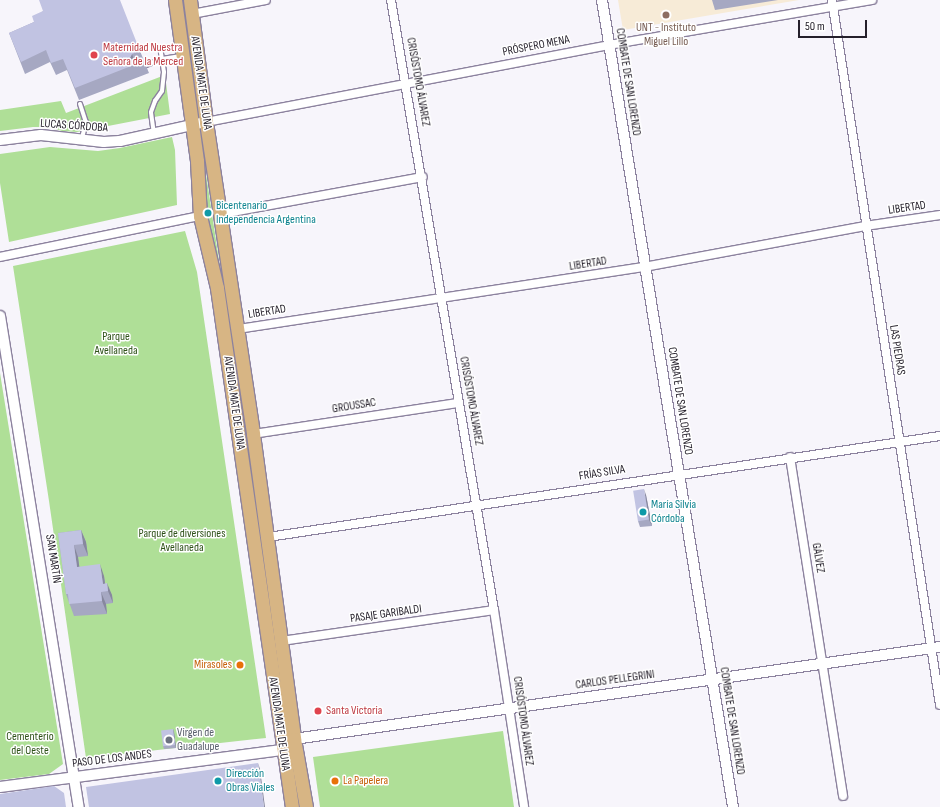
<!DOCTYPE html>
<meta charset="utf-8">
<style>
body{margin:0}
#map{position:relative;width:940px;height:807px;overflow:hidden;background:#f7f5fb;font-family:"Sofia Sans Condensed",sans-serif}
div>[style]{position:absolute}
.education>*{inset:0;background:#f7ebd7}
.green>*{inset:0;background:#afdf97}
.roads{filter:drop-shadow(1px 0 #8c829e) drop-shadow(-1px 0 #8c829e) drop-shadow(0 1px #8c829e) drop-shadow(0 -1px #8c829e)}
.service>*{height:4px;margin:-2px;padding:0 2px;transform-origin:2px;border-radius:2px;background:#fff}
.minor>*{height:8px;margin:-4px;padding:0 4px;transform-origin:4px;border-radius:4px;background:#fff}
.tertiary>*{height:10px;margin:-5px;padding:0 5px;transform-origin:5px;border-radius:5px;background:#fff}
.primary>*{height:13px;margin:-6.5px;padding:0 6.5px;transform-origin:6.5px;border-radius:6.5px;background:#d7b584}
.wall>*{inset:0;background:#a6a8c2}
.shaded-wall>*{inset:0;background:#87889e}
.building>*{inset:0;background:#c1c3e2;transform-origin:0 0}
.dots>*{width:11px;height:11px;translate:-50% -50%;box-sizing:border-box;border:2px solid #fff;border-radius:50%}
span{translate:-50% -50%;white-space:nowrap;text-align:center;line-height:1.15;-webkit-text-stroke:3px #fff;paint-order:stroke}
.education-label{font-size:12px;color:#785e54}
.street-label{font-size:12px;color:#25202b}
.health-label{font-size:12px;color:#be3a42}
.left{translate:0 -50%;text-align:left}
.culture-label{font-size:12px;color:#0d838f}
.park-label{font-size:12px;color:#2e5118}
.food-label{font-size:12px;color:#c56008}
.right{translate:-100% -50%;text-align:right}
.worship-label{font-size:12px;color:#5b616d}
.scale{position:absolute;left:798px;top:20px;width:69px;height:18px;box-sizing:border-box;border:2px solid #25202b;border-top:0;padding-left:5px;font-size:12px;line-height:14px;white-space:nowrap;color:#25202b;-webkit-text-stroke:3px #fff;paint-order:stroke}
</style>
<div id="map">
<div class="education">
<div style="clip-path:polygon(618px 0,799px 0,623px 30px)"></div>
</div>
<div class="green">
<div style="clip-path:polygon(165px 75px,170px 114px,77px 132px,62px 131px,50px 127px,33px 127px,0 131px,0 110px,61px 101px,66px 113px)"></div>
<div style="clip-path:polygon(199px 134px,200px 134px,223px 287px,205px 212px)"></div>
<div style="clip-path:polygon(172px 137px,175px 150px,177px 205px,9px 242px,0 183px,0 154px,50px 147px,98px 151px,120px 148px)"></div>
<div style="clip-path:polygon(185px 231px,197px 272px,266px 738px,86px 758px,49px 501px,13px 266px)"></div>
<div style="clip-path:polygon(0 373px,63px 764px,49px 774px,0 780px)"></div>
<div style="clip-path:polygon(503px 731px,514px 807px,320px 807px,313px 757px)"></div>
</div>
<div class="roads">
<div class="service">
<div style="left:141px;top:67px;width:22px;rotate:-21deg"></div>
<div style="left:162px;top:59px;width:19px;rotate:-9deg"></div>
<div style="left:80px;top:104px;width:19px;rotate:72deg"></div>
<div style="left:86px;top:122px;width:16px;rotate:104deg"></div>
<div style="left:154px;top:134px;width:22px;rotate:-98deg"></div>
<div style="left:151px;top:112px;width:12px;rotate:-70deg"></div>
<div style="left:155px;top:101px;width:12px;rotate:-55deg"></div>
<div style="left:162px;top:91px;width:19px;rotate:-84deg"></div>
<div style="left:164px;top:72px;width:20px;rotate:-99deg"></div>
</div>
<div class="minor">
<div style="left:391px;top:0;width:619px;rotate:80.42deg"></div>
<div style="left:494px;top:610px;width:199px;rotate:81.3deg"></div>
<div style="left:832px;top:0;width:713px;rotate:81.29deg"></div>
<div style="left:192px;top:14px;width:75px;rotate:-10.7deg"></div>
<div style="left:206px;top:122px;width:410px;rotate:-10.8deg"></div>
<div style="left:609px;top:45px;width:267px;rotate:-9.7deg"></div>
<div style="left:221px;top:214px;width:205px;rotate:-10.4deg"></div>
<div style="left:0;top:257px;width:204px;rotate:-11.6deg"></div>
<div style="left:238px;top:329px;width:411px;rotate:-8.7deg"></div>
<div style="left:644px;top:267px;width:225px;rotate:-10.5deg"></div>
<div style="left:865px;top:226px;width:76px;rotate:-8.3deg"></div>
<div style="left:253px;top:434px;width:208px;rotate:-8.6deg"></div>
<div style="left:790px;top:457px;width:343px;rotate:81.1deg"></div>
<div style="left:268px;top:537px;width:680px;rotate:-8.55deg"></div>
<div style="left:282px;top:641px;width:214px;rotate:-8.3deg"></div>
</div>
<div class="tertiary">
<div style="left:602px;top:0;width:818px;rotate:80.78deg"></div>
<div style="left:0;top:140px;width:41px;rotate:-7deg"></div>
<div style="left:41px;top:135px;width:63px;rotate:6.3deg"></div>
<div style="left:104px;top:142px;width:16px;rotate:-4deg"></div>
<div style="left:120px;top:141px;width:88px;rotate:-12.5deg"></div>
<div style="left:0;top:316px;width:497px;rotate:80.9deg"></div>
<div style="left:0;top:787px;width:284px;rotate:-7.5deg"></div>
<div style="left:282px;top:750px;width:16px;rotate:-43deg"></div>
<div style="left:294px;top:739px;width:653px;rotate:-8.11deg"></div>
</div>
<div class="primary">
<div style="left:175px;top:0;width:162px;rotate:82.2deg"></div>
<div style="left:197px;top:161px;width:55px;rotate:86.9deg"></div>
<div style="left:200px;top:216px;width:74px;rotate:76.7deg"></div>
<div style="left:217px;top:288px;width:524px;rotate:81.78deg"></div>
<div style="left:190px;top:0;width:123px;rotate:82.5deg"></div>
<div style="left:206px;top:122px;width:316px;rotate:81.4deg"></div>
<div style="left:253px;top:434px;width:308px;rotate:82.3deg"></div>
<div style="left:294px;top:739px;width:69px;rotate:80deg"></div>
</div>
</div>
<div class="wall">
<div style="clip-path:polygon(712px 0,778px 0,715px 10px)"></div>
<div style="clip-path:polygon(43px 11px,140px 51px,149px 73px,79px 100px,67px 70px,56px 75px,50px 62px,25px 74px,9px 33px,34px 22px)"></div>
<div style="clip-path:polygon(646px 495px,652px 526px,640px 527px,638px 521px)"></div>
<div style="clip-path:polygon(81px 530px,86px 542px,88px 556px,78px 557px,79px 567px,104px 576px,105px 583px,112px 595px,113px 603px,106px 604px,107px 614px,74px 616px,66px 594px,58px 533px)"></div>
<div style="clip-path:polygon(173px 729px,174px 732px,176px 748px,164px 749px,163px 746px)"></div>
</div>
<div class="shaded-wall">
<div style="clip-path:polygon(132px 54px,136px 64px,130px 58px)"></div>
<div style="clip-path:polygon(644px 489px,646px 495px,652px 526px,649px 520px)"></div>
<div style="clip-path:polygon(81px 530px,86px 542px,88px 556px,83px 544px)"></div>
<div style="clip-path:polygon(74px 545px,78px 557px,81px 579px,77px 567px)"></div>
<div style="clip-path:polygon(100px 564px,104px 576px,106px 591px,103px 584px)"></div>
<div style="clip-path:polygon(107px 583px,112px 595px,113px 603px,108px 591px)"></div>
<div style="clip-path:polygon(101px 592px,106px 604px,107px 614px,102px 601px)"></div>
<div style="clip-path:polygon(173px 729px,174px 732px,176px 748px,175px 745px)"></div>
<div style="clip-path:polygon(258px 763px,260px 769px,265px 807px,264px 807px)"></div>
</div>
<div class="building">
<div style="clip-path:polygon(39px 0,120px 0,140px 51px,132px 54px,130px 58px,134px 61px,143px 57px,144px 61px,75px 88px,63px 59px,51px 63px,46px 50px,21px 62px,9px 33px,34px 22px,32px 16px,43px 11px)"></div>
<div style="left:644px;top:489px;width:31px;height:11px;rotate:81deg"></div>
<div style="clip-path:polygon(81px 530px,83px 544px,74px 545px,77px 567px,100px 564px,103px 584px,107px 583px,108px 591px,101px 592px,102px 601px,69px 604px,68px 594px,66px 594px,58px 533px)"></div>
<div style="left:173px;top:729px;width:16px;height:12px;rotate:83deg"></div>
<div style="clip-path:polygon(258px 763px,264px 807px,89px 807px,86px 787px)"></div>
<div style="clip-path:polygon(54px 786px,64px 793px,66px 807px,0 807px,0 794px)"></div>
</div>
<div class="dots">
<div style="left:666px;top:15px;background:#8d6e63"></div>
<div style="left:94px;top:55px;background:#e0444e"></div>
<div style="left:208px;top:213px;background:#0f9aa8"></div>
<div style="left:643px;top:512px;background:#0f9aa8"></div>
<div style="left:240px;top:665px;background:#e8710a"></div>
<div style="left:318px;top:711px;background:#e0444e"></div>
<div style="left:169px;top:740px;background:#6b7280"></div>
<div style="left:218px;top:781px;background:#0f9aa8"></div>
<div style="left:335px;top:781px;background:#e8710a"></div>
</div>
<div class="education-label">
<span style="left:666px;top:35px">UNT - Instituto<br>Miguel Lillo</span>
</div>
<div class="street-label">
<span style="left:536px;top:46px;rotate:-11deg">PRÓSPERO MENA</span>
<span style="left:418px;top:82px;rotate:80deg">CRISÓSTOMO ÁLVAREZ</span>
<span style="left:628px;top:82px;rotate:81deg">COMBATE DE SAN LORENZO</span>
<span style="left:201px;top:83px;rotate:82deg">AVENIDA MATE DE LUNA</span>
<span style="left:74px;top:126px;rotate:4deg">LUCAS CÓRDOBA</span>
<span style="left:907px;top:208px;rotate:-8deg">LIBERTAD</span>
<span style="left:588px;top:264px;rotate:-9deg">LIBERTAD</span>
<span style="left:267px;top:312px;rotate:-9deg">LIBERTAD</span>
<span style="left:897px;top:350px;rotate:81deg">LAS PIEDRAS</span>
<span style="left:471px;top:401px;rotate:80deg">CRISÓSTOMO ÁLVAREZ</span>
<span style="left:680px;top:401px;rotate:81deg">COMBATE DE SAN LORENZO</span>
<span style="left:234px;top:403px;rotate:82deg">AVENIDA MATE DE LUNA</span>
<span style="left:354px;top:406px;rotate:-9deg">GROUSSAC</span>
<span style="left:602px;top:473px;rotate:-9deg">FRÍAS SILVA</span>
<span style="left:818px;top:558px;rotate:81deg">GÁLVEZ</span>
<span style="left:53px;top:559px;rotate:81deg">SAN MARTÍN</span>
<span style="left:386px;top:614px;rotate:-8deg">PASAJE GARIBALDI</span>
<span style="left:615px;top:680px;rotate:-8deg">CARLOS PELLEGRINI</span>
<span style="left:523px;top:721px;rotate:82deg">CRISÓSTOMO ÁLVAREZ</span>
<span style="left:732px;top:721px;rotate:81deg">COMBATE DE SAN LORENZO</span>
<span style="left:279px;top:724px;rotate:82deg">AVENIDA MATE DE LUNA</span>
<span style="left:112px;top:759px;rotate:-7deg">PASO DE LOS ANDES</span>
</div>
<div class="health-label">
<span class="left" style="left:103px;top:55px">Maternidad Nuestra<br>Señora de la Merced</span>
<span class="left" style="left:326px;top:711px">Santa Victoria</span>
</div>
<div class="culture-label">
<span class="left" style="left:216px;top:213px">Bicentenario<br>Independencia Argentina</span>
<span class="left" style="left:651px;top:512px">María Silvia<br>Córdoba</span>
<span class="left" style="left:226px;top:781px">Dirección<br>Obras Viales</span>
</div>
<div class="park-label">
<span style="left:116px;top:344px">Parque<br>Avellaneda</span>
<span style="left:182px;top:541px">Parque de diversiones<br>Avellaneda</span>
<span style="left:30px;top:744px">Cementerio<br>del Oeste</span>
</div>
<div class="food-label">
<span class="right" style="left:232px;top:665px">Mirasoles</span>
<span class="left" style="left:343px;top:781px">La Papelera</span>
</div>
<div class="worship-label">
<span class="left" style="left:177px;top:740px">Virgen de<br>Guadalupe</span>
</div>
<div class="scale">50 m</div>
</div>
